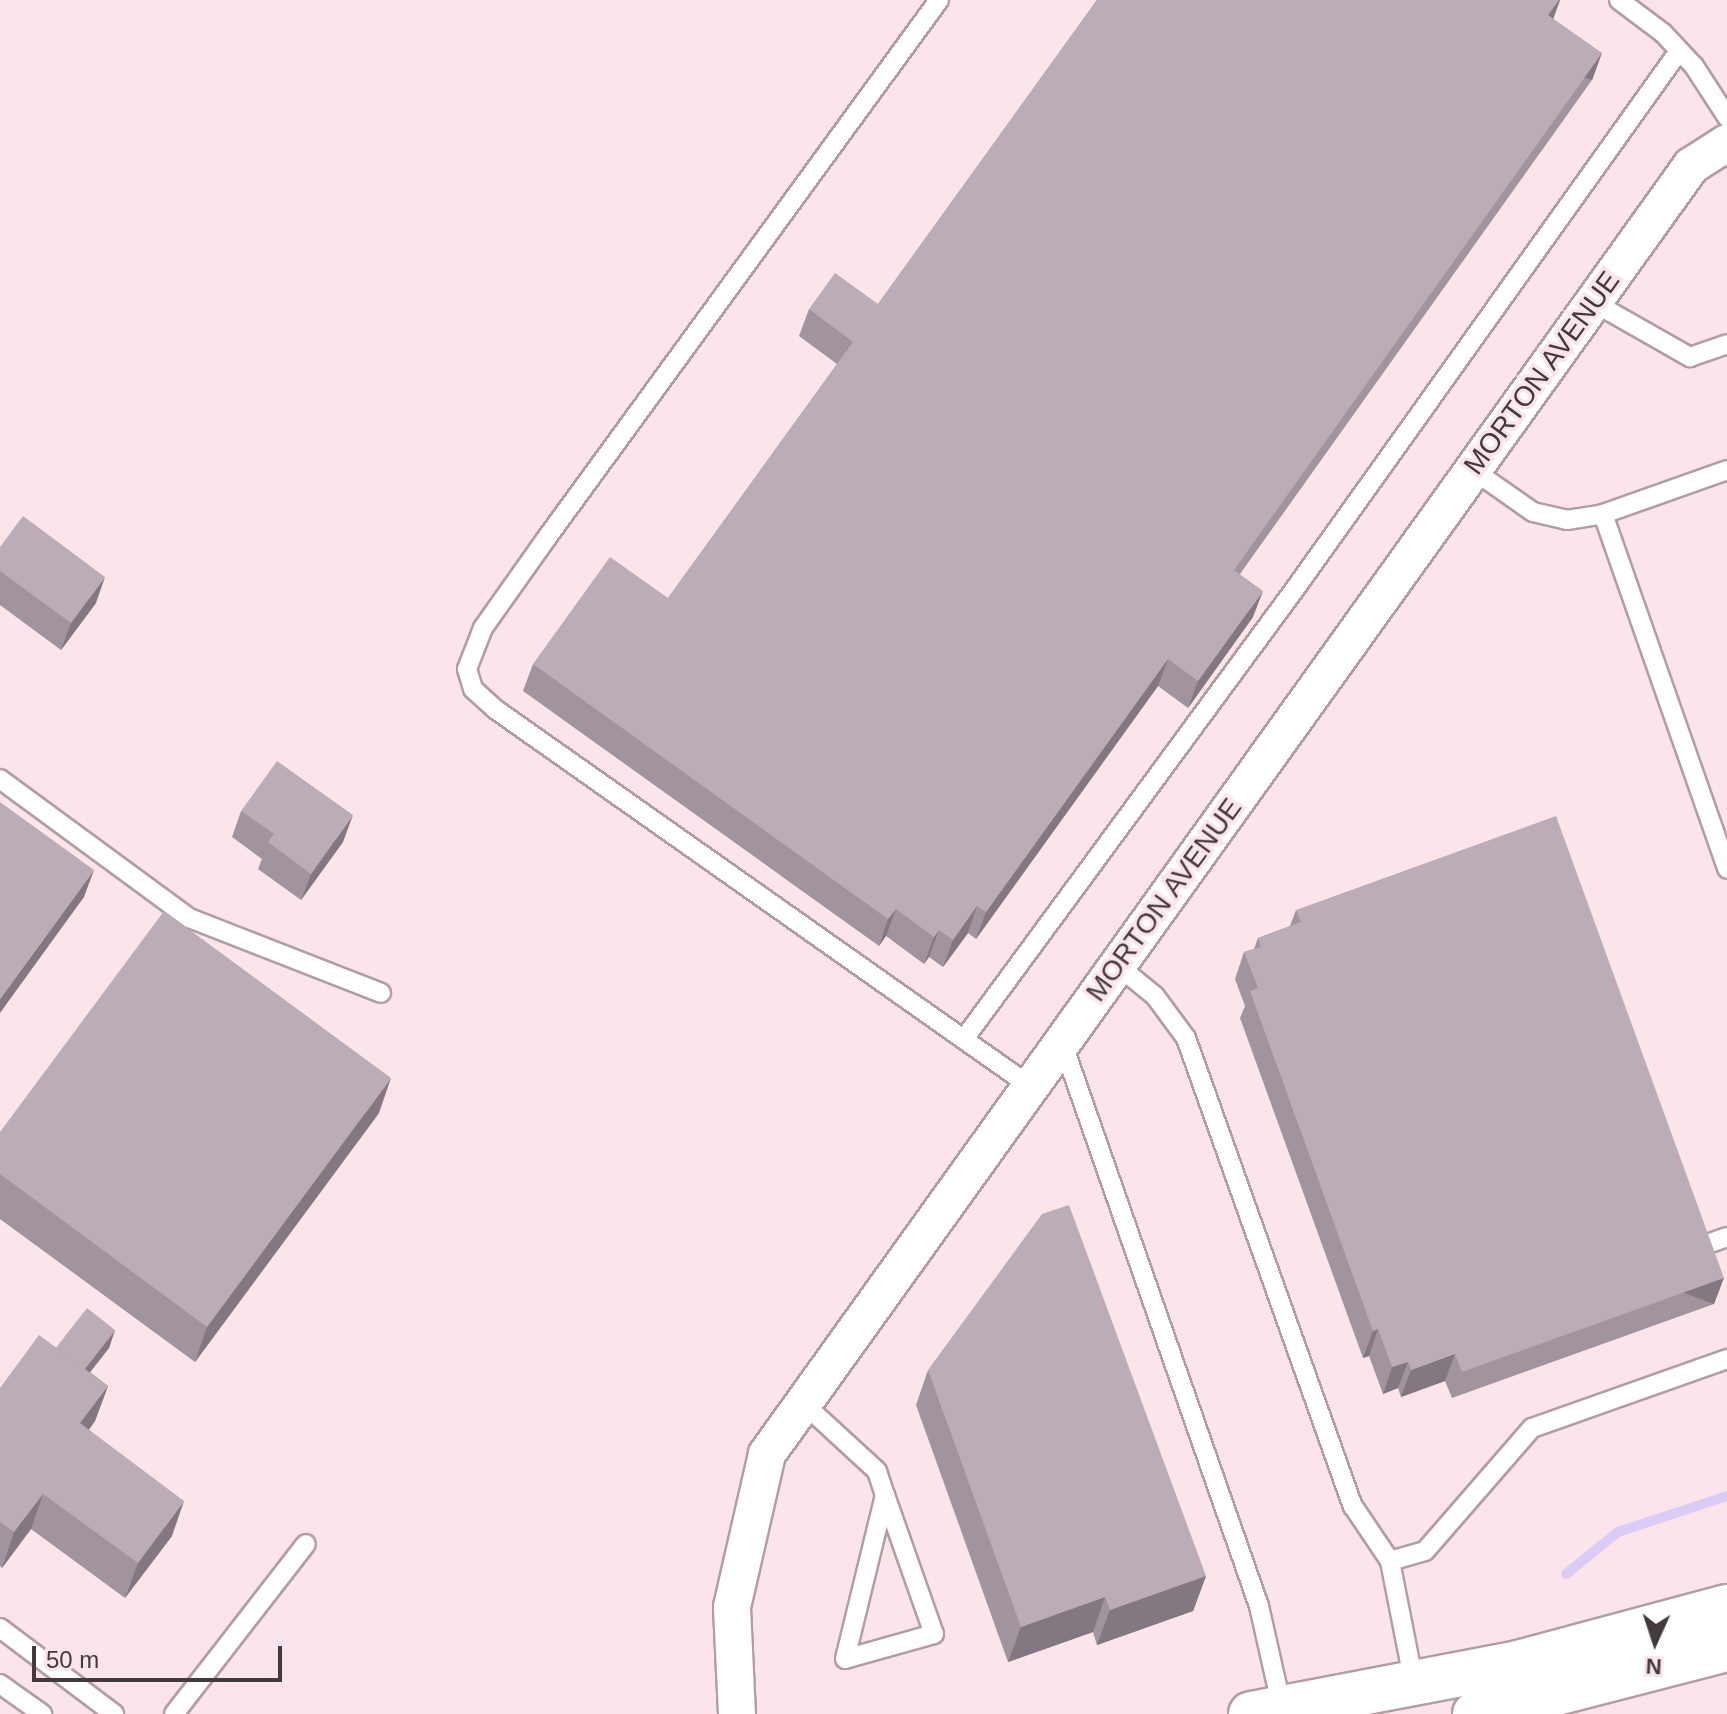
<!DOCTYPE html>
<style>
body{margin:0}
#map{position:relative;width:1727px;height:1714px;overflow:hidden;background:#fbe5ea;font-family:Helvetica,sans-serif}
div>[style]{position:absolute}
.stream>*{height:10px;margin:-5px;padding:0 5px;transform-origin:5px;border-radius:5px;background:#dbccf5}
.roads{filter:drop-shadow(2px 0 #b29ea2) drop-shadow(-2px 0 #b29ea2) drop-shadow(0 2px #b29ea2) drop-shadow(0 -2px #b29ea2)}
.service>*{height:18px;margin:-9px;padding:0 9px;transform-origin:9px;border-radius:9px;background:#fff}
.minor>*{height:36px;margin:-18px;padding:0 18px;transform-origin:18px;border-radius:18px;background:#fff}
.tertiary>*{height:44px;margin:-22px;padding:0 22px;transform-origin:22px;border-radius:22px;background:#fff}
.wall>*{inset:0;background:#a1949e}
.shaded-wall>*{inset:0;background:#837881;transform-origin:0 0}
.building>*{inset:0;background:#bbacb8;transform-origin:0 0}
span{translate:-50% -50%;white-space:nowrap;text-align:center;line-height:1.15;-webkit-text-stroke:7px #fbe5ea;paint-order:stroke}
.street-label{font-size:28px;color:#433a3c}
.north{position:absolute;left:1615px;top:1602px;width:80px;height:80px;-webkit-text-stroke:6px #fbe5ea;paint-order:stroke;rotate:183deg;font-size:22px;font-weight:700;line-height:32px;text-align:center;color:#433a3c}
.north::after{content:'';display:block;margin:auto;width:28px;height:36px;background:#433a3c;clip-path:polygon(50% 0,100% 100%,50% 72%,0 100%)}
.scale{position:absolute;left:32px;top:1646px;width:250px;height:36px;box-sizing:border-box;border:4px solid #433a3c;border-top:0;padding-left:10px;font-size:24px;line-height:28px;white-space:nowrap;color:#433a3c;-webkit-text-stroke:6px #fbe5ea;paint-order:stroke}
</style>
<div id="map">
<div class="stream">
<div style="left:1566px;top:1574px;width:67px;rotate:-38.9deg"></div>
<div style="left:1618px;top:1532px;width:115px;rotate:-18.3deg"></div>
</div>
<div class="roads">
<div class="service">
<div style="left:939px;top:0;width:667px;rotate:126.1deg"></div>
<div style="left:546px;top:539px;width:109px;rotate:125.3deg"></div>
<div style="left:483px;top:628px;width:44px;rotate:111.3deg"></div>
<div style="left:467px;top:669px;width:21px;rotate:73deg"></div>
<div style="left:473px;top:689px;width:30px;rotate:42deg"></div>
<div style="left:495px;top:709px;width:654px;rotate:35.17deg"></div>
<div style="left:1619px;top:0;width:55px;rotate:36.9deg"></div>
<div style="left:1663px;top:33px;width:45px;rotate:46.8deg"></div>
<div style="left:1694px;top:66px;width:61px;rotate:57.1deg"></div>
<div style="left:1593px;top:302px;width:112px;rotate:29.6deg"></div>
<div style="left:1690px;top:357px;width:39px;rotate:-19deg"></div>
<div style="left:1473px;top:470px;width:73px;rotate:35deg"></div>
<div style="left:1533px;top:512px;width:35px;rotate:13deg"></div>
<div style="left:1567px;top:520px;width:36px;rotate:-9deg"></div>
<div style="left:1603px;top:514px;width:132px;rotate:-19.5deg"></div>
<div style="left:1603px;top:514px;width:376px;rotate:70.7deg"></div>
<div style="left:0;top:779px;width:235px;rotate:36.3deg"></div>
<div style="left:189px;top:918px;width:206px;rotate:21.3deg"></div>
<div style="left:1117px;top:965px;width:49px;rotate:39.2deg"></div>
<div style="left:1155px;top:996px;width:52px;rotate:53.6deg"></div>
<div style="left:1186px;top:1038px;width:497px;rotate:70.4deg"></div>
<div style="left:1353px;top:1506px;width:66px;rotate:56.1deg"></div>
<div style="left:1390px;top:1561px;width:124px;rotate:78.9deg"></div>
<div style="left:964px;top:1039px;width:554px;rotate:-53.67deg"></div>
<div style="left:1292px;top:593px;width:666px;rotate:-54.47deg"></div>
<div style="left:1062px;top:1042px;width:597px;rotate:70.75deg"></div>
<div style="left:1259px;top:1606px;width:105px;rotate:77.3deg"></div>
<div style="left:1705px;top:1245px;width:23px;rotate:-20deg"></div>
<div style="left:803px;top:1403px;width:100px;rotate:42.6deg"></div>
<div style="left:877px;top:1471px;width:25px;rotate:72deg"></div>
<div style="left:885px;top:1495px;width:147px;rotate:70.6deg"></div>
<div style="left:934px;top:1634px;width:92px;rotate:164.3deg"></div>
<div style="left:845px;top:1659px;width:169px;rotate:-76.3deg"></div>
<div style="left:1390px;top:1561px;width:36px;rotate:-16deg"></div>
<div style="left:1425px;top:1551px;width:163px;rotate:-49deg"></div>
<div style="left:1532px;top:1428px;width:207px;rotate:-19.5deg"></div>
<div style="left:0;top:1628px;width:143px;rotate:37deg"></div>
<div style="left:0;top:1684px;width:52px;rotate:35.5deg"></div>
<div style="left:174px;top:1714px;width:215px;rotate:-52.2deg"></div>
</div>
<div class="minor">
<div style="left:737px;top:1714px;width:107px;rotate:-92.7deg"></div>
<div style="left:732px;top:1607px;width:157px;rotate:-77.1deg"></div>
<div style="left:767px;top:1454px;width:1585px;rotate:-54.34deg"></div>
<div style="left:1691px;top:166px;width:43px;rotate:-32.6deg"></div>
</div>
<div class="tertiary">
<div style="left:1251px;top:1714px;width:272px;rotate:-10.8deg"></div>
<div style="left:1518px;top:1663px;width:216px;rotate:-15deg"></div>
<div style="left:1475px;top:1714px;width:260px;rotate:-14.5deg"></div>
</div>
</div>
<div class="wall">
<div style="clip-path:polygon(1097px 0,1560px 0,1553px 18px,1592px 80px,1240px 574px,1253px 617px,1188px 708px,1158px 686px,976px 939px,968px 933px,943px 967px,929px 957px,924px 964px,886px 936px,879px 946px,523px 691px,533px 664px,668px 598px,837px 364px,799px 336px,809px 309px,878px 304px)"></div>
<div style="clip-path:polygon(0 547px,96px 603px,61px 650px,0 605px)"></div>
<div style="clip-path:polygon(241px 811px,343px 842px,301px 900px,258px 869px,262px 859px,232px 837px)"></div>
<div style="clip-path:polygon(1296px 910px,1714px 1304px,1452px 1398px,1445px 1381px,1401px 1397px,1398px 1388px,1383px 1394px,1369px 1356px,1363px 1358px,1240px 1018px,1245px 1006px,1235px 979px,1244px 952px,1254px 949px,1258px 938px,1290px 926px)"></div>
<div style="clip-path:polygon(379px 1113px,195px 1362px,0 1219px,0 1132px)"></div>
<div style="clip-path:polygon(115px 1330px,109px 1348px,90px 1372px,108px 1386px,95px 1421px,89px 1430px,172px 1536px,125px 1598px,31px 1529px,2px 1568px,0 1566px,0 1388px,57px 1348px)"></div>
<div style="clip-path:polygon(928px 1370px,1206px 1576px,1193px 1611px,1097px 1645px,1093px 1632px,1008px 1662px,916px 1405px)"></div>
</div>
<div class="shaded-wall">
<div style="clip-path:polygon(1559px 0,1560px 0,1551px 25px,1548px 15px)"></div>
<div style="left:1602px;top:53px;width:29px;height:635px;rotate:110deg"></div>
<div style="clip-path:polygon(105px 577px,96px 603px,61px 650px,71px 623px)"></div>
<div style="clip-path:polygon(1263px 591px,1253px 617px,1188px 708px,1198px 681px)"></div>
<div style="clip-path:polygon(1168px 659px,1158px 686px,976px 939px,986px 912px)"></div>
<div style="clip-path:polygon(353px 815px,343px 842px,301px 900px,311px 874px)"></div>
<div style="clip-path:polygon(94px 870px,84px 897px,0 1013px,0 999px)"></div>
<div style="clip-path:polygon(977px 906px,968px 933px,943px 967px,953px 940px)"></div>
<div style="clip-path:polygon(896px 909px,886px 936px,879px 946px,888px 919px)"></div>
<div style="clip-path:polygon(939px 930px,929px 957px,924px 964px,934px 937px)"></div>
<div style="clip-path:polygon(391px 1078px,379px 1113px,195px 1362px,207px 1327px)"></div>
<div style="left:1724px;top:1278px;width:28px;height:278px;rotate:111deg"></div>
<div style="clip-path:polygon(1378px 1329px,1369px 1356px,1363px 1358px,1373px 1331px)"></div>
<div style="clip-path:polygon(115px 1330px,109px 1348px,73px 1394px,79px 1376px)"></div>
<div style="clip-path:polygon(1455px 1354px,1445px 1381px,1401px 1397px,1411px 1370px)"></div>
<div style="clip-path:polygon(1408px 1362px,1398px 1388px,1383px 1394px,1392px 1367px)"></div>
<div style="clip-path:polygon(108px 1386px,95px 1421px,67px 1458px,80px 1423px)"></div>
<div style="clip-path:polygon(43px 1494px,31px 1529px,2px 1568px,14px 1532px)"></div>
<div style="clip-path:polygon(184px 1501px,172px 1536px,125px 1598px,138px 1563px)"></div>
<div style="clip-path:polygon(1206px 1576px,1193px 1611px,1097px 1645px,1110px 1610px)"></div>
<div style="clip-path:polygon(1105px 1597px,1093px 1632px,1008px 1662px,1021px 1627px)"></div>
</div>
<div class="building">
<div style="clip-path:polygon(1097px 0,1559px 0,1548px 15px,1602px 53px,1234px 570px,1263px 591px,1198px 681px,1168px 659px,986px 912px,977px 906px,953px 940px,939px 930px,934px 937px,896px 909px,888px 919px,533px 664px,610px 557px,668px 598px,853px 342px,809px 309px,835px 273px,878px 304px)"></div>
<div style="clip-path:polygon(23px 516px,105px 577px,71px 623px,0 571px,0 547px)"></div>
<div style="clip-path:polygon(277px 761px,353px 815px,311px 874px,268px 842px,274px 834px,241px 811px)"></div>
<div style="clip-path:polygon(0 802px,94px 870px,0 999px)"></div>
<div style="clip-path:polygon(1556px 816px,1724px 1278px,1462px 1372px,1455px 1354px,1411px 1370px,1408px 1362px,1392px 1367px,1378px 1329px,1373px 1331px,1250px 991px,1258px 988px,1244px 952px,1261px 947px,1258px 938px,1301px 922px,1296px 910px)"></div>
<div style="clip-path:polygon(164px 911px,391px 1078px,207px 1327px,0 1174px,0 1132px)"></div>
<div style="clip-path:polygon(1069px 1205px,1206px 1576px,1110px 1610px,1105px 1597px,1021px 1627px,928px 1370px,1042px 1214px)"></div>
<div style="left:87px;top:1308px;width:36px;height:50px;rotate:38deg"></div>
<div style="clip-path:polygon(39px 1335px,108px 1386px,80px 1423px,184px 1501px,138px 1563px,43px 1494px,14px 1532px,0 1522px,0 1388px)"></div>
</div>
<div class="street-label">
<span style="left:1542px;top:373px;rotate:-54deg">MORTON AVENUE</span>
<span style="left:1164px;top:900px;rotate:-54deg">MORTON AVENUE</span>
</div>
<div class="north">N</div>
<div class="scale">50 m</div>
</div>
